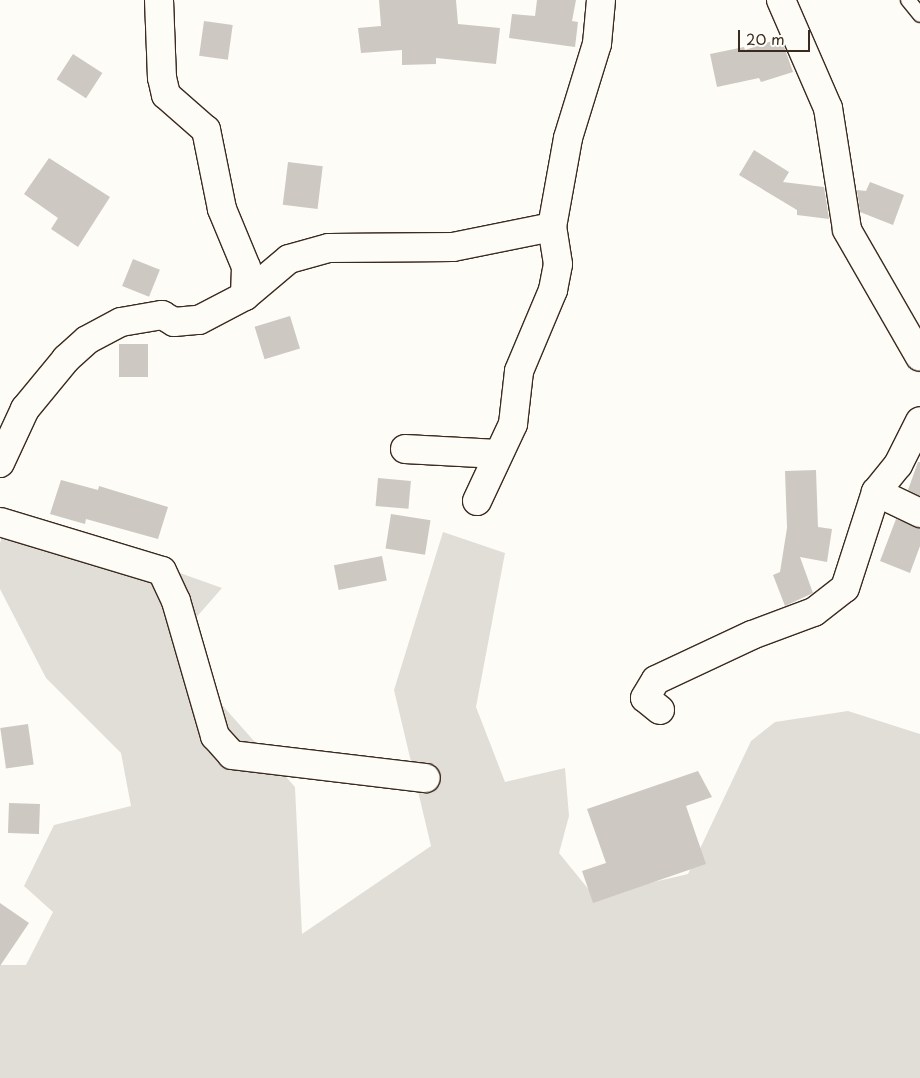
<!DOCTYPE html>
<style>
body{margin:0}
#map{position:relative;width:920px;height:1078px;overflow:hidden;background:#fdfcf7;font-family:"Playpen Sans",sans-serif}
div>[style]{position:absolute}
.green>*{inset:0;background:#e1ded7}
.building>*{inset:0;background:#cdc8c2;transform-origin:0 0}
.roads{filter:drop-shadow(1px 0 #3b2a1e) drop-shadow(-1px 0 #3b2a1e) drop-shadow(0 1px #3b2a1e) drop-shadow(0 -1px #3b2a1e)}
.service>*{height:14px;margin:-7px;padding:0 7px;transform-origin:7px;border-radius:7px;background:#fdfcf7}
.minor>*{height:28px;margin:-14px;padding:0 14px;transform-origin:14px;border-radius:14px;background:#fdfcf7}
span{translate:-50% -50%;white-space:nowrap;text-align:center;line-height:1.15;-webkit-text-stroke:5px #fdfcf7;paint-order:stroke}
.scale{position:absolute;left:738px;top:30px;width:72px;height:22px;box-sizing:border-box;border:2px solid #3b2a1e;border-top:0;padding-left:6px;font-size:15px;line-height:18px;white-space:nowrap;color:#3b2a1e;-webkit-text-stroke:4px #fdfcf7;paint-order:stroke}
</style>
<div id="map">
<div class="green">
<div style="clip-path:polygon(9px 512px,222px 588px,187px 628px,207px 688px,295px 787px,302px 934px,431px 846px,394px 690px,443px 532px,505px 553px,476px 707px,505px 782px,565px 768px,569px 816px,559px 853px,594px 896px,688px 874px,751px 741px,775px 722px,848px 711px,920px 734px,920px 1078px,0 1078px,0 965px,26px 965px,53px 912px,24px 886px,54px 825px,131px 806px,121px 753px,46px 678px,0 589px,0 543px)"></div>
</div>
<div class="building">
<div style="clip-path:polygon(379px 0,456px 0,458px 24px,500px 28px,496px 64px,436px 58px,436px 64px,402px 65px,402px 50px,361px 53px,358px 28px,381px 26px)"></div>
<div style="clip-path:polygon(537px 0,576px 0,572px 21px,578px 22px,575px 47px,509px 38px,512px 14px,535px 16px)"></div>
<div style="left:204px;top:21px;width:29px;height:35px;rotate:8deg"></div>
<div style="clip-path:polygon(781px 38px,793px 72px,761px 82px,759px 78px,717px 87px,710px 54px,744px 47px,745px 50px)"></div>
<div style="left:73px;top:54px;width:35px;height:30px;rotate:33deg"></div>
<div style="clip-path:polygon(754px 150px,789px 172px,783px 182px,824px 187px,829px 219px,797px 215px,797px 210px,739px 175px)"></div>
<div style="clip-path:polygon(49px 158px,110px 197px,78px 247px,51px 229px,58px 218px,24px 194px)"></div>
<div style="left:288px;top:162px;width:35px;height:43px;rotate:7deg"></div>
<div style="clip-path:polygon(870px 182px,904px 195px,893px 225px,860px 212px,857px 190px,866px 191px)"></div>
<div style="left:133px;top:259px;width:29px;height:29px;rotate:22deg"></div>
<div style="left:290px;top:316px;width:34px;height:37px;rotate:73deg"></div>
<div style="left:119px;top:344px;width:29px;height:33px"></div>
<div style="clip-path:polygon(918px 462px,920px 462px,920px 496px,908px 490px)"></div>
<div style="clip-path:polygon(816px 470px,818px 527px,832px 529px,827px 562px,800px 557px,813px 593px,785px 606px,773px 575px,780px 572px,787px 528px,785px 471px)"></div>
<div style="left:378px;top:478px;width:33px;height:28px;rotate:5deg"></div>
<div style="clip-path:polygon(61px 480px,98px 490px,99px 486px,168px 507px,158px 539px,86px 519px,85px 524px,50px 514px)"></div>
<div style="left:391px;top:514px;width:40px;height:35px;rotate:9deg"></div>
<div style="clip-path:polygon(896px 519px,920px 528px,920px 546px,910px 573px,880px 561px)"></div>
<div style="left:382px;top:556px;width:25px;height:49px;rotate:79deg"></div>
<div style="left:28px;top:724px;width:41px;height:28px;rotate:82deg"></div>
<div style="clip-path:polygon(698px 771px,712px 797px,686px 806px,706px 864px,593px 903px,582px 871px,606px 863px,587px 809px)"></div>
<div style="left:9px;top:803px;width:31px;height:30px;rotate:2deg"></div>
<div style="clip-path:polygon(0 903px,29px 923px,0 966px)"></div>
</div>
<div class="roads">
<div class="service">
<div style="left:908px;top:0;width:19px;rotate:51deg"></div>
</div>
<div class="minor">
<div style="left:781px;top:0;width:118px;rotate:66.5deg"></div>
<div style="left:828px;top:108px;width:123px;rotate:81.1deg"></div>
<div style="left:847px;top:230px;width:146px;rotate:60.1deg"></div>
<div style="left:245px;top:296px;width:57px;rotate:-40.1deg"></div>
<div style="left:289px;top:259px;width:41px;rotate:-15.4deg"></div>
<div style="left:329px;top:248px;width:124px;rotate:-0.5deg"></div>
<div style="left:453px;top:247px;width:101px;rotate:-11.4deg"></div>
<div style="left:405px;top:449px;width:93px;rotate:3.1deg"></div>
<div style="left:0;top:463px;width:60px;rotate:-65.2deg"></div>
<div style="left:25px;top:409px;width:65px;rotate:-50.6deg"></div>
<div style="left:66px;top:359px;width:28px;rotate:-42deg"></div>
<div style="left:87px;top:340px;width:38px;rotate:-28deg"></div>
<div style="left:121px;top:322px;width:42px;rotate:-9.7deg"></div>
<div style="left:162px;top:315px;width:14px;rotate:30deg"></div>
<div style="left:174px;top:322px;width:25px;rotate:-5deg"></div>
<div style="left:199px;top:320px;width:52px;rotate:-27.6deg"></div>
<div style="left:245px;top:296px;width:29px;rotate:-88deg"></div>
<div style="left:246px;top:267px;width:63px;rotate:-112.5deg"></div>
<div style="left:222px;top:209px;width:81px;rotate:-101.4deg"></div>
<div style="left:206px;top:130px;width:53px;rotate:-138.8deg"></div>
<div style="left:166px;top:95px;width:17px;rotate:-103deg"></div>
<div style="left:162px;top:78px;width:78px;rotate:-92.2deg"></div>
<div style="left:876px;top:492px;width:49px;rotate:25.5deg"></div>
<div style="left:477px;top:501px;width:85px;rotate:-64.9deg"></div>
<div style="left:513px;top:424px;width:53px;rotate:-83.5deg"></div>
<div style="left:519px;top:371px;width:88px;rotate:-67.2deg"></div>
<div style="left:553px;top:290px;width:26px;rotate:-79deg"></div>
<div style="left:558px;top:264px;width:37px;rotate:-99deg"></div>
<div style="left:552px;top:227px;width:90px;rotate:-79.8deg"></div>
<div style="left:568px;top:138px;width:98px;rotate:-72.9deg"></div>
<div style="left:597px;top:44px;width:44px;rotate:-84.8deg"></div>
<div style="left:0;top:522px;width:169px;rotate:16.8deg"></div>
<div style="left:162px;top:571px;width:33px;rotate:65deg"></div>
<div style="left:176px;top:601px;width:141px;rotate:73.9deg"></div>
<div style="left:215px;top:736px;width:25px;rotate:48deg"></div>
<div style="left:232px;top:755px;width:195px;rotate:6.8deg"></div>
<div style="left:660px;top:710px;width:19px;rotate:-141deg"></div>
<div style="left:645px;top:698px;width:21px;rotate:-59deg"></div>
<div style="left:656px;top:680px;width:106px;rotate:-25.1deg"></div>
<div style="left:752px;top:635px;width:66px;rotate:-20.4deg"></div>
<div style="left:814px;top:612px;width:39px;rotate:-38deg"></div>
<div style="left:845px;top:588px;width:101px;rotate:-72.1deg"></div>
<div style="left:876px;top:492px;width:35px;rotate:-51deg"></div>
<div style="left:898px;top:465px;width:49px;rotate:-63.4deg"></div>
</div>
</div>
<div class="scale">20 m</div>
</div>
